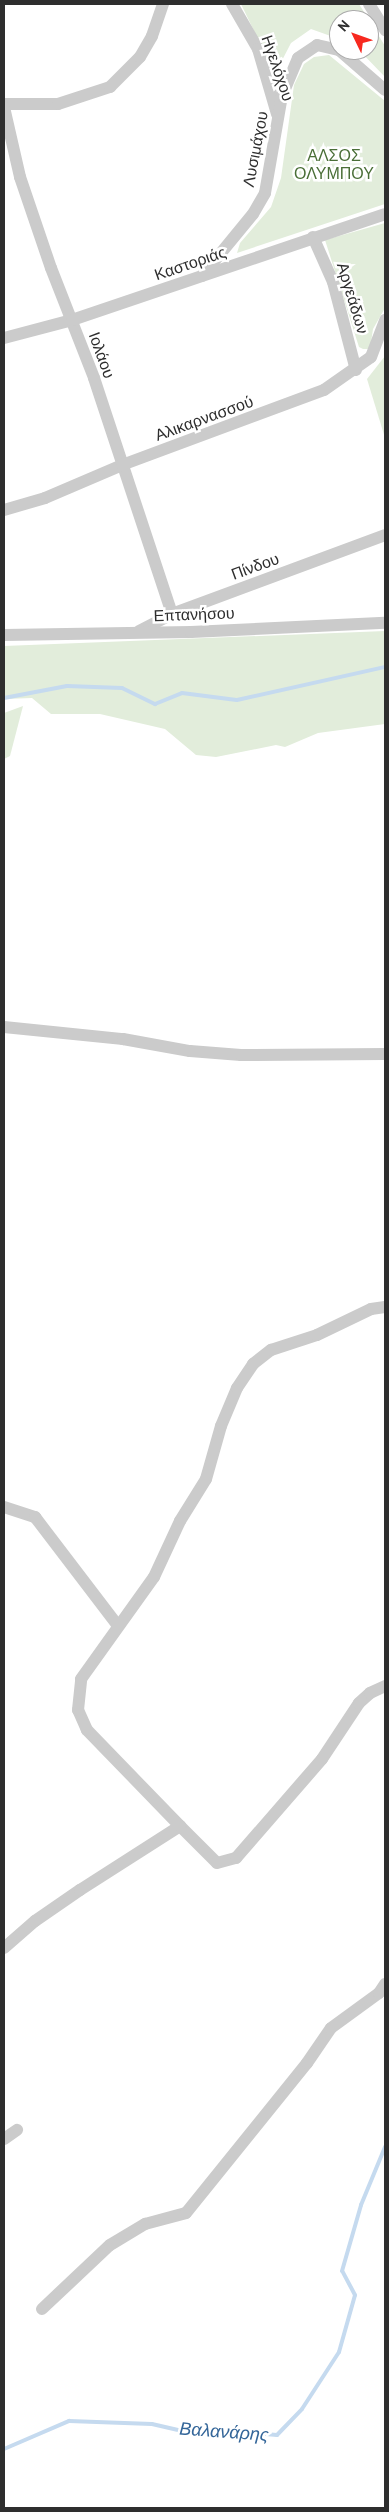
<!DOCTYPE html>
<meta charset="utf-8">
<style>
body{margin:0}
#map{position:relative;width:389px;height:2512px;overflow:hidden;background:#fff;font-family:"PT Sans",sans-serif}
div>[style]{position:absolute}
.green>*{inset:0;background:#e2eddb}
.stream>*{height:4px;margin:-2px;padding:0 2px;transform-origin:2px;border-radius:2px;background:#c5daef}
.street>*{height:12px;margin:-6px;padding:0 6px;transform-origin:6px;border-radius:6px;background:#cbcbcb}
span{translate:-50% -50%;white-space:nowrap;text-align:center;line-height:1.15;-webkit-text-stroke:5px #fff;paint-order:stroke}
.street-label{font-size:16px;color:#2e2e2e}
.park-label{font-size:16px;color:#4a6f37}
.water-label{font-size:18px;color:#346699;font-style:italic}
.frame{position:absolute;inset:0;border:5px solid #2e2e2e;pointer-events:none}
.north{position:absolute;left:329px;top:10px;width:50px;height:50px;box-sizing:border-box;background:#fff;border:1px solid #ababab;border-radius:50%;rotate:312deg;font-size:14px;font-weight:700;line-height:20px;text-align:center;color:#2e2e2e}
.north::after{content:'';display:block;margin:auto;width:18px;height:22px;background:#f7291f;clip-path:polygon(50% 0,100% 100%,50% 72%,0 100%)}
</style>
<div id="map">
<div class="green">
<div style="clip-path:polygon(241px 4px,359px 4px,369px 20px,339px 20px,339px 39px,311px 29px,291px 43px,275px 74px)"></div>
<div style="clip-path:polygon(369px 20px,385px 46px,385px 77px,359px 50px,369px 50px)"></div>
<div style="clip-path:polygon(329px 55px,385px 101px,385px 204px,237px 253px,240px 243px,271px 207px,281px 178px,294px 85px,304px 64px,314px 57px)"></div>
<div style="clip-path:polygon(385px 223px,385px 308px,373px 329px,370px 349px,363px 349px,359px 347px,325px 240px)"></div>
<div style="clip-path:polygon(385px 356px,385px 438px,367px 379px)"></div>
<div style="clip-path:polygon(385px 631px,385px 724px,318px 733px,285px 747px,276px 745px,216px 757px,196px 755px,165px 729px,100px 714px,51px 714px,32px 698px,4px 699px,4px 646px)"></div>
<div style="clip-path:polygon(23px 706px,10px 756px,4px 759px,4px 713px)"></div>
</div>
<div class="stream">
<div style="left:4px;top:698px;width:64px;rotate:-10.8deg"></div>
<div style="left:67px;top:686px;width:55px;rotate:2.1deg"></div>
<div style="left:122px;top:688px;width:37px;rotate:26deg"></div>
<div style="left:155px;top:704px;width:29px;rotate:-22deg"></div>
<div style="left:182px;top:693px;width:55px;rotate:7.3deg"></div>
<div style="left:237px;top:700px;width:152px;rotate:-12.6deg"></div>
<div style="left:4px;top:2449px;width:71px;rotate:-23.3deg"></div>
<div style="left:69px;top:2421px;width:83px;rotate:2.1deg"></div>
<div style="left:152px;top:2424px;width:40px;rotate:13deg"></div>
<div style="left:191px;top:2433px;width:39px;rotate:-3deg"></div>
<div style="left:230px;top:2431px;width:47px;rotate:4.9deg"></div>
<div style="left:277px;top:2435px;width:36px;rotate:-46deg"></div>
<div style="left:302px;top:2409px;width:68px;rotate:-57deg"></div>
<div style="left:339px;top:2352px;width:59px;rotate:-74.3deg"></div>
<div style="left:355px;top:2295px;width:27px;rotate:-118deg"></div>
<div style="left:342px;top:2271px;width:69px;rotate:-73.9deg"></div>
<div style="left:361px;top:2205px;width:63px;rotate:-67.5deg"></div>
</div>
<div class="street">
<div style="left:232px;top:4px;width:52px;rotate:60deg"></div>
<div style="left:258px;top:49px;width:68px;rotate:73.7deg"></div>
<div style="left:369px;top:4px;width:31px;rotate:58deg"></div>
<div style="left:339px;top:50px;width:61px;rotate:41deg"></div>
<div style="left:4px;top:104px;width:54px"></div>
<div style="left:58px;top:104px;width:55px;rotate:-18.1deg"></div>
<div style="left:110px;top:87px;width:42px;rotate:-45deg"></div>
<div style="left:140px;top:57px;width:24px;rotate:-60deg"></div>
<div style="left:152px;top:36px;width:34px;rotate:-71deg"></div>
<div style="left:4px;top:107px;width:72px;rotate:77.1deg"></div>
<div style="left:20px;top:177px;width:96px;rotate:71.2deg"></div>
<div style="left:51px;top:268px;width:118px;rotate:68.6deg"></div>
<div style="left:94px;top:378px;width:249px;rotate:71.7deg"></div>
<div style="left:313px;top:237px;width:49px;rotate:66deg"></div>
<div style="left:333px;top:282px;width:91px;rotate:75.4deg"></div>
<div style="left:202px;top:276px;width:80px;rotate:-50.6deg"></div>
<div style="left:253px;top:214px;width:24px;rotate:-60deg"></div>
<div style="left:265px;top:193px;width:98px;rotate:-80.1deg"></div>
<div style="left:282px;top:96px;width:41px;rotate:-67.2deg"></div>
<div style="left:298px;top:58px;width:23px;rotate:-34deg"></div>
<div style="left:317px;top:45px;width:23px;rotate:13deg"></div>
<div style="left:4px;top:338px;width:70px;rotate:-14.8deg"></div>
<div style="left:72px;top:320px;width:330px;rotate:-18.7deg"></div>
<div style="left:4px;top:510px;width:43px;rotate:-16.3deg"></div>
<div style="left:45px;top:498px;width:84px;rotate:-23.2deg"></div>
<div style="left:122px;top:465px;width:215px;rotate:-20.4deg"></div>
<div style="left:324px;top:390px;width:57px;rotate:-35.1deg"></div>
<div style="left:371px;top:357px;width:40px;rotate:-69deg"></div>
<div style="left:139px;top:631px;width:37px;rotate:-27deg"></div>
<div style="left:172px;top:614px;width:227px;rotate:-20.3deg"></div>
<div style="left:4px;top:635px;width:187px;rotate:-0.9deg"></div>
<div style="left:191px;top:632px;width:194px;rotate:-2.7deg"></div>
<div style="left:4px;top:1027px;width:120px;rotate:5.8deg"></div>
<div style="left:123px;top:1039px;width:68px;rotate:10.2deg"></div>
<div style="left:190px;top:1051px;width:51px;rotate:4.5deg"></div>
<div style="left:241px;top:1055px;width:144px;rotate:-0.4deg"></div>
<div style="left:4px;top:1507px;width:33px;rotate:18deg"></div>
<div style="left:35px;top:1517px;width:137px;rotate:52.7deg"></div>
<div style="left:180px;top:1826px;width:52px;rotate:45deg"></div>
<div style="left:217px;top:1863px;width:20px;rotate:-15deg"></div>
<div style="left:236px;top:1858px;width:131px;rotate:-49deg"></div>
<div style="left:322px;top:1759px;width:67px;rotate:-56.5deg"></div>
<div style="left:359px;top:1703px;width:15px;rotate:-42deg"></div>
<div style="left:370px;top:1693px;width:17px;rotate:-25deg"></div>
<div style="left:4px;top:1948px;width:41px;rotate:-41.1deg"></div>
<div style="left:35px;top:1921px;width:55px;rotate:-34.6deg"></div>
<div style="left:80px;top:1890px;width:119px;rotate:-32.6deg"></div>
<div style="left:180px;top:1826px;width:134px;rotate:-134.1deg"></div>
<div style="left:87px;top:1730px;width:22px;rotate:-114deg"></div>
<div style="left:78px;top:1710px;width:31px;rotate:-84deg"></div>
<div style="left:81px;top:1679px;width:125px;rotate:-54.4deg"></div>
<div style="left:154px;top:1577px;width:62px;rotate:-65.1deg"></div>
<div style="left:180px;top:1521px;width:49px;rotate:-58.2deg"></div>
<div style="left:206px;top:1479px;width:55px;rotate:-74.2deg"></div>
<div style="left:221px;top:1426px;width:41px;rotate:-67.2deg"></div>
<div style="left:237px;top:1388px;width:29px;rotate:-56deg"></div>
<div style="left:253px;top:1364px;width:23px;rotate:-38deg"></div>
<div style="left:271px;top:1350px;width:48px;rotate:-18.1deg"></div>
<div style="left:317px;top:1335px;width:60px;rotate:-25.7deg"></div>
<div style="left:371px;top:1309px;width:14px;rotate:-8deg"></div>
<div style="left:4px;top:2139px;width:16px;rotate:-35deg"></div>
<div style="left:42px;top:2309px;width:93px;rotate:-43.3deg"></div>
<div style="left:110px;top:2245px;width:41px;rotate:-31deg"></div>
<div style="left:145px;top:2224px;width:42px;rotate:-15deg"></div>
<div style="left:186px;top:2213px;width:193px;rotate:-51.1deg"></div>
<div style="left:307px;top:2063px;width:42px;rotate:-55.6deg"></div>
<div style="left:331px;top:2028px;width:59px;rotate:-36.1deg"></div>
<div style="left:379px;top:1993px;width:11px;rotate:-56deg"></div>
</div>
<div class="street-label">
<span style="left:278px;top:68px;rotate:71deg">Ηγελόχου</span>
<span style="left:255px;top:149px;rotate:-79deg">Λυσιμάχου</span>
<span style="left:190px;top:263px;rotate:-19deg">Καστοριάς</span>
<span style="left:353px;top:298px;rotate:73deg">Αργεάδων</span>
<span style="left:102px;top:355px;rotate:70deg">Ιολάου</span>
<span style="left:204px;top:418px;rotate:-20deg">Αλικαρνασσού</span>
<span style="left:255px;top:566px;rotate:-20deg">Πίνδου</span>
<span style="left:194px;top:614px;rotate:-2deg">Επτανήσου</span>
</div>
<div class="park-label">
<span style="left:334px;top:164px">ΑΛΣΟΣ<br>ΟΛΥΜΠΟΥ</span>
</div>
<div class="water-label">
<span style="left:224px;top:2432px;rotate:4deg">Βαλανάρης</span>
</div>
<div class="frame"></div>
<div class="north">N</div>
</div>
